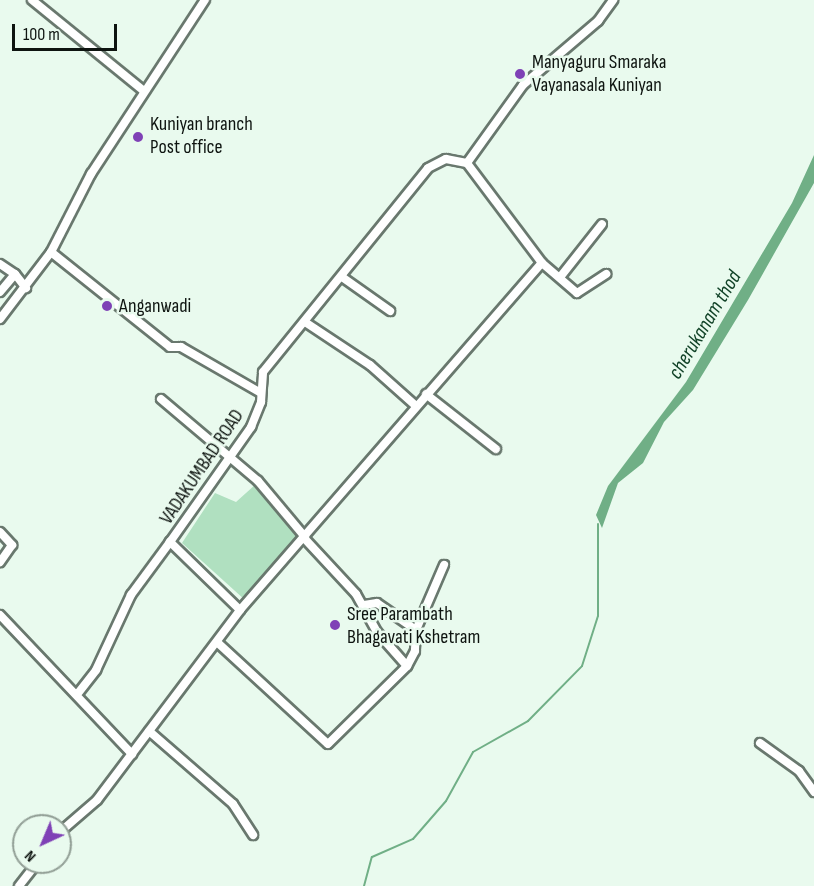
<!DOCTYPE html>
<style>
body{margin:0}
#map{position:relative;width:814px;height:886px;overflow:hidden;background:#e9faee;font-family:"Sofia Sans Condensed",sans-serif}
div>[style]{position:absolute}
.green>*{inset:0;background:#b0e0c0}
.water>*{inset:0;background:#70af86}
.stream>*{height:2px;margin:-1px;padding:0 1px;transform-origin:1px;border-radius:1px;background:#70af86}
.roads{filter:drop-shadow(2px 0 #69786e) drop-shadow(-2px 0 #69786e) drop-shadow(0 2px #69786e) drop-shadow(0 -2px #69786e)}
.street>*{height:8px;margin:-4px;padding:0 4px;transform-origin:4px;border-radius:4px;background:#fff}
.dots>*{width:16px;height:16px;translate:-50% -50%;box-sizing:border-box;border:3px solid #e9faee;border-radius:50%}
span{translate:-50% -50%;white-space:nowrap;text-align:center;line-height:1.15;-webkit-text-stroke:5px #e9faee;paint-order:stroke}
.poi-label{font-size:20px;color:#0e1410}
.left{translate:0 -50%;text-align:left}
.street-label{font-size:20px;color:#0e1410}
.water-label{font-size:21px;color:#124328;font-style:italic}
.north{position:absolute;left:12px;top:814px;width:60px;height:60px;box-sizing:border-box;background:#e9faee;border:2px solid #919e95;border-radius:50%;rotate:224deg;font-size:16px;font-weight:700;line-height:24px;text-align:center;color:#0e1410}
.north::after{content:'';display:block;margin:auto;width:21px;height:27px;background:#7f41b6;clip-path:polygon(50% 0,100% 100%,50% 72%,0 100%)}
.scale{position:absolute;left:12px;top:24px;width:105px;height:27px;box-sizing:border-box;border:3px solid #0e1410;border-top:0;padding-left:8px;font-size:18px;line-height:21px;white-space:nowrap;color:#0e1410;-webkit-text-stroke:4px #e9faee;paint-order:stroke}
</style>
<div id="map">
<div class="green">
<div style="clip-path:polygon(257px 483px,301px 535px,245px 600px,182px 543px,215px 493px,236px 502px)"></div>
</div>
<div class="water">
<div style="clip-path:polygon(814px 155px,814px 183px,748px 300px,693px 390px,664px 422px,643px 463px,618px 483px,602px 528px,596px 515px,608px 486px,686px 382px,792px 203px)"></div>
</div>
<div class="stream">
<div style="left:364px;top:886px;width:30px;rotate:-75deg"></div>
<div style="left:372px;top:857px;width:45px;rotate:-23.7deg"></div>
<div style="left:413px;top:839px;width:50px;rotate:-49deg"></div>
<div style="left:446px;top:801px;width:56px;rotate:-61.1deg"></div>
<div style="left:473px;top:752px;width:63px;rotate:-29.4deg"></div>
<div style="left:528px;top:721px;width:77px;rotate:-45.5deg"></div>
<div style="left:582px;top:666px;width:52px;rotate:-72.3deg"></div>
<div style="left:598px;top:616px;width:92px;rotate:-90deg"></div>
</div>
<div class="roads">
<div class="street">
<div style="left:32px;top:0;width:144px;rotate:39.1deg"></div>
<div style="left:51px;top:252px;width:152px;rotate:38.6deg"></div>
<div style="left:170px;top:347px;width:11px"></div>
<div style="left:181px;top:347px;width:92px;rotate:29.9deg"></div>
<div style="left:542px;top:263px;width:46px;rotate:40.6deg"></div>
<div style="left:577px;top:293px;width:35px;rotate:-33deg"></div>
<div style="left:0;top:264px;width:18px;rotate:34deg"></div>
<div style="left:561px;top:276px;width:66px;rotate:-51.7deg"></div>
<div style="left:342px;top:277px;width:59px;rotate:35.3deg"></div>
<div style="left:0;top:292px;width:23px;rotate:-50deg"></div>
<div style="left:15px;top:274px;width:18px;rotate:52deg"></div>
<div style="left:0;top:319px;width:84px;rotate:-52.7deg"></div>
<div style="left:51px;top:252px;width:88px;rotate:-62.9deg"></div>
<div style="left:91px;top:174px;width:208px;rotate:-56.8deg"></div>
<div style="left:305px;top:322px;width:78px;rotate:33.5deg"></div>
<div style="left:370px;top:365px;width:62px;rotate:41.7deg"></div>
<div style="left:426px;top:394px;width:89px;rotate:38.2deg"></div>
<div style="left:161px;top:399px;width:127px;rotate:40.2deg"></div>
<div style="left:258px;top:481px;width:73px;rotate:50deg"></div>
<div style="left:0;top:532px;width:18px;rotate:47deg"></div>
<div style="left:12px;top:545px;width:21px;rotate:125deg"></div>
<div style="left:364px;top:605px;width:13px;rotate:-9deg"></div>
<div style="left:377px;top:603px;width:47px;rotate:34.7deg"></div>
<div style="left:416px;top:630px;width:21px;rotate:93deg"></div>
<div style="left:415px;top:651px;width:17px;rotate:118deg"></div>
<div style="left:240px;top:610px;width:460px;rotate:-49deg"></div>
<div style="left:542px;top:263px;width:125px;rotate:-126.9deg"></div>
<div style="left:0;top:615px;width:192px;rotate:46.5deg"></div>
<div style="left:416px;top:630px;width:71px;rotate:-66.7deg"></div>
<div style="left:218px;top:643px;width:149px;rotate:42.6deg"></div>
<div style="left:328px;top:744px;width:111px;rotate:-44.6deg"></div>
<div style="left:407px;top:666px;width:45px;rotate:-131.4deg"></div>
<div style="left:377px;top:632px;width:43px;rotate:-118.9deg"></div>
<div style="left:356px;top:594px;width:76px;rotate:-132.9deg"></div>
<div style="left:79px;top:692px;width:28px;rotate:-52deg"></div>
<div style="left:96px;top:670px;width:83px;rotate:-65deg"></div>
<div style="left:131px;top:595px;width:66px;rotate:-53.7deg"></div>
<div style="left:149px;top:731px;width:111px;rotate:41deg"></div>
<div style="left:233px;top:804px;width:37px;rotate:57deg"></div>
<div style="left:760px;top:743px;width:48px;rotate:35.7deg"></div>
<div style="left:799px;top:771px;width:26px;rotate:54deg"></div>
<div style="left:60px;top:832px;width:49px;rotate:-40.9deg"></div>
<div style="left:97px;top:800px;width:238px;rotate:-53deg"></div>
<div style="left:240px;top:610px;width:98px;rotate:-135.8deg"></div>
<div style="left:170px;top:542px;width:141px;rotate:-54.8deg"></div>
<div style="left:251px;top:427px;width:27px;rotate:-68deg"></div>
<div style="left:261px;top:402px;width:30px;rotate:-86deg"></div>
<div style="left:263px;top:372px;width:262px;rotate:-51deg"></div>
<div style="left:428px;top:168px;width:20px;rotate:-27deg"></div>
<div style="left:446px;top:159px;width:21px;rotate:11deg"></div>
<div style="left:467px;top:163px;width:96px;rotate:-54.3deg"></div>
<div style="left:523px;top:85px;width:99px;rotate:-40.5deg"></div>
<div style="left:598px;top:21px;width:26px;rotate:-54deg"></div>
<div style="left:19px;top:886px;width:31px;rotate:-52deg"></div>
</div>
</div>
<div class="dots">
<div style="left:520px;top:74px;background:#7f41b6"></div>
<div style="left:138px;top:137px;background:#7f41b6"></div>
<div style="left:107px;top:306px;background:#7f41b6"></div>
<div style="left:335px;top:625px;background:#7f41b6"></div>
</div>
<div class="poi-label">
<span class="left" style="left:532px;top:74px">Manyaguru Smaraka<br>Vayanasala Kuniyan</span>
<span class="left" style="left:150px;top:136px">Kuniyan branch<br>Post office</span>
<span class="left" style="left:119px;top:306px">Anganwadi</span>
<span class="left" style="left:347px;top:626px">Sree Parambath<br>Bhagavati Kshetram</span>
</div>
<div class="street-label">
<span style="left:202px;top:467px;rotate:-56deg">VADAKUMBAD ROAD</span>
</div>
<div class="water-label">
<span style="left:705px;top:325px;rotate:-59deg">cherukanam thod</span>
</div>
<div class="north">N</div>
<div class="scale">100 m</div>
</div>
